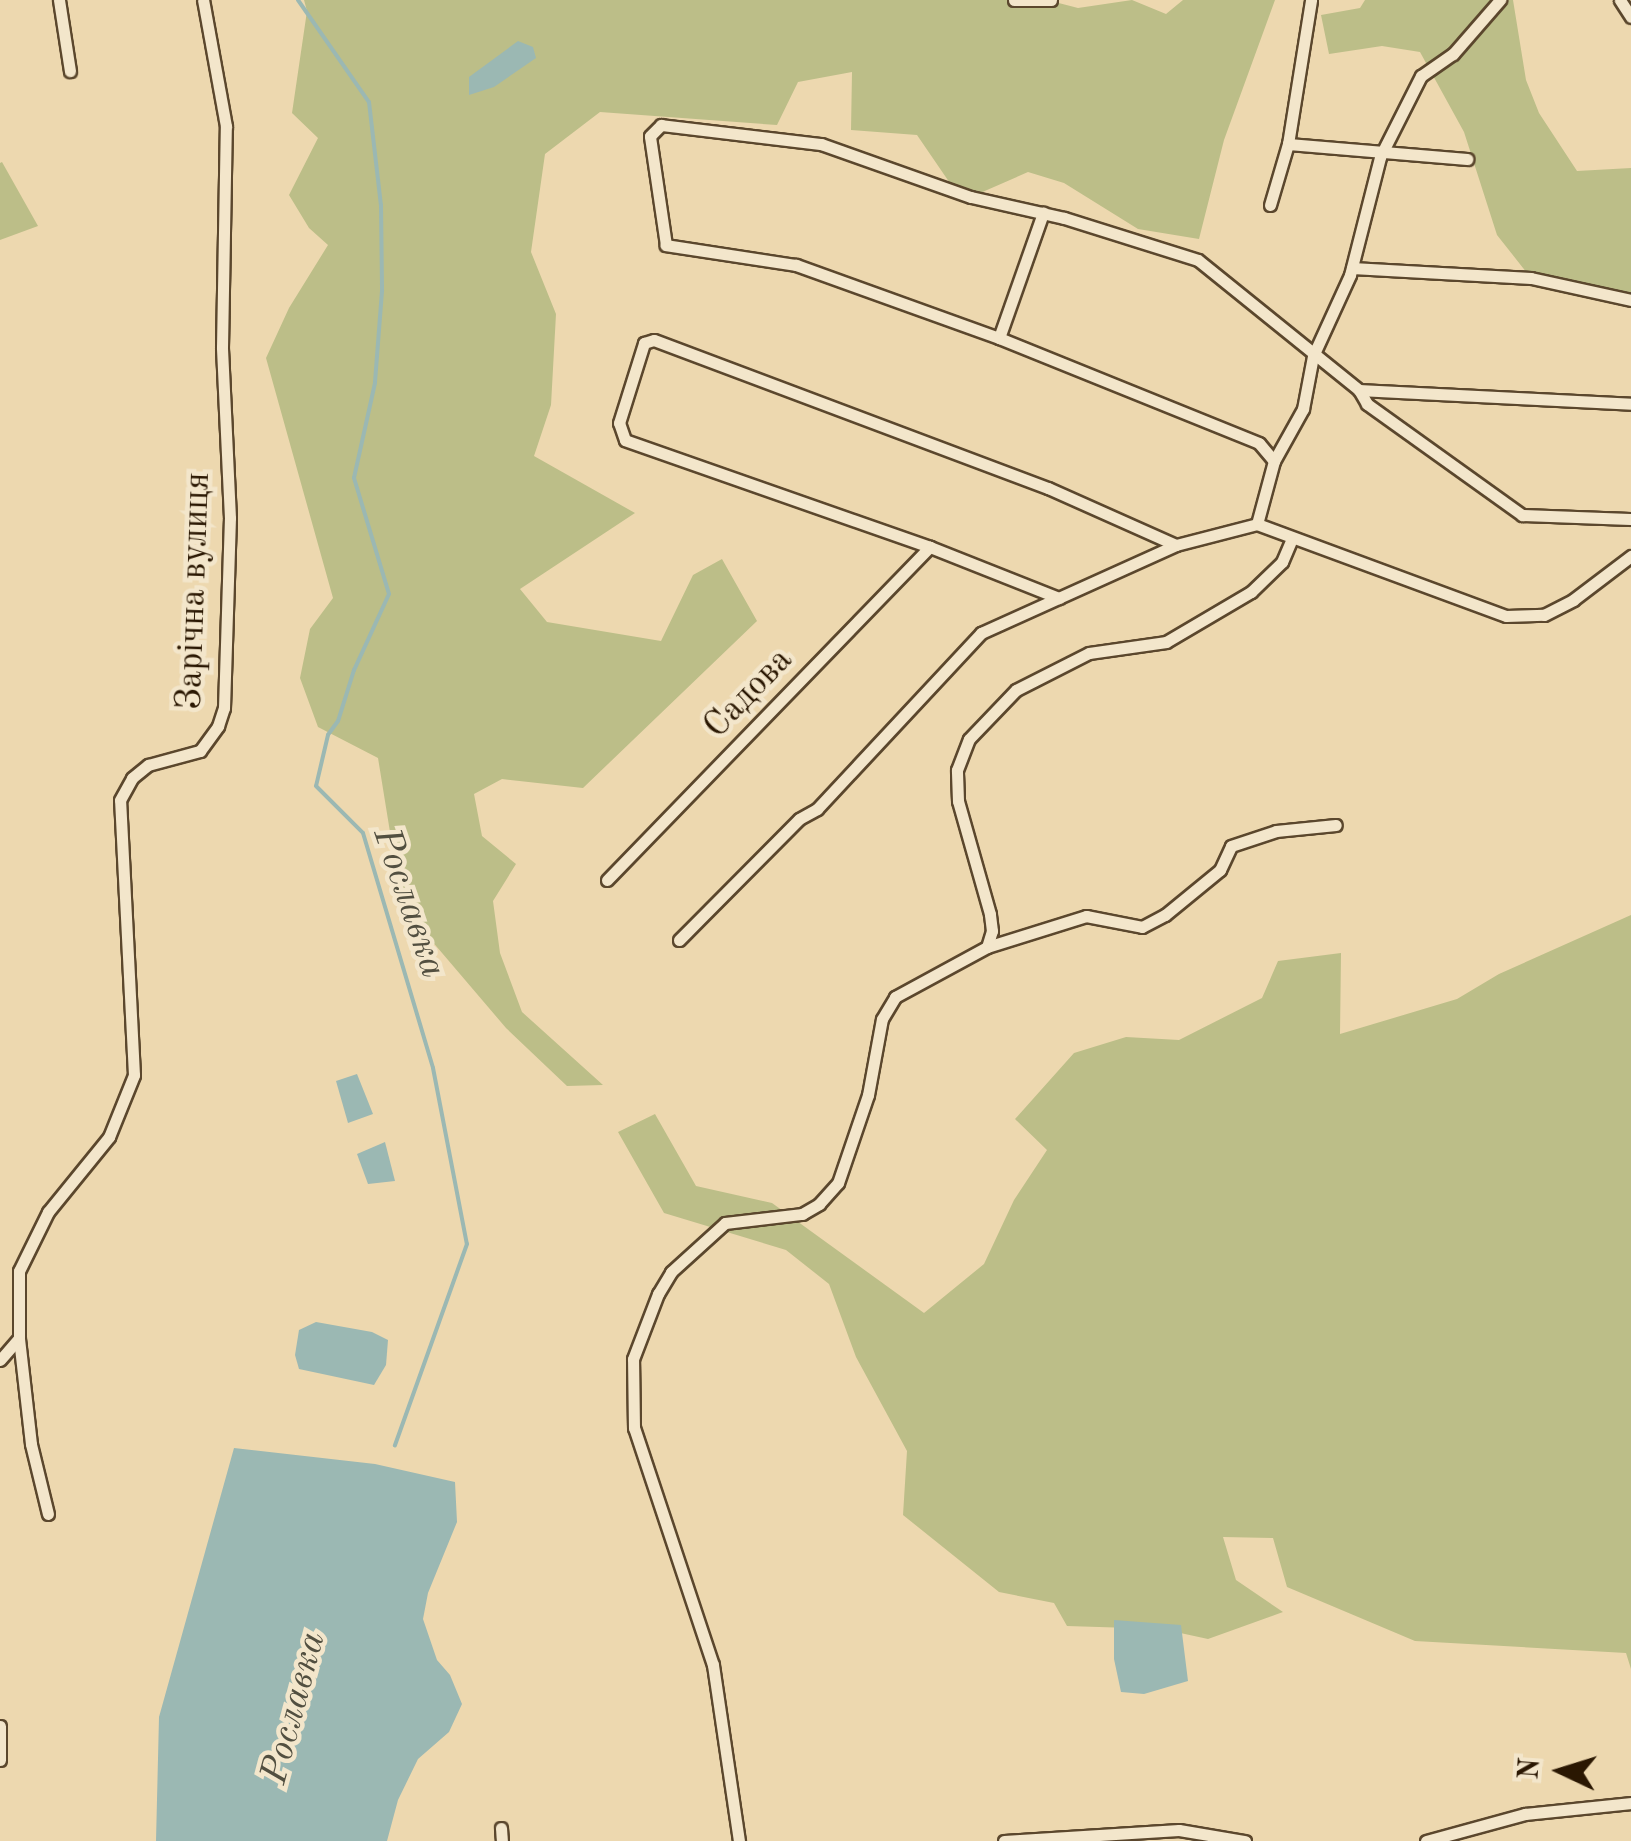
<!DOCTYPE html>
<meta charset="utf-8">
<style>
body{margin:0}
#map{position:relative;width:1631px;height:1841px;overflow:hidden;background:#edd8af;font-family:"Old Standard TT",serif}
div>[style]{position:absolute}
.green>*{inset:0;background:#bcbe88}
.water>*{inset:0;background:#9bb8b3}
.stream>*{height:4px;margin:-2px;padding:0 2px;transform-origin:2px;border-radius:2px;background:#9bb8b3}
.roads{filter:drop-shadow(2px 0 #5b472d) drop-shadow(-2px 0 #5b472d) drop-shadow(0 2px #5b472d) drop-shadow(0 -2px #5b472d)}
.minor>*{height:11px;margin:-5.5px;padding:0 5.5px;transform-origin:5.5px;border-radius:5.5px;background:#f3e6cb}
span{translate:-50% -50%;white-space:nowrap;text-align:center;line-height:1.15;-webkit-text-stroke:9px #f3e6cb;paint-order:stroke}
.street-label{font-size:35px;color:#2a1702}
.water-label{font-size:38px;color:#524f40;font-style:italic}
.north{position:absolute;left:1511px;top:1721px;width:100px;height:100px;-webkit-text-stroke:8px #f3e6cb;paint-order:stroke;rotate:274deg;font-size:28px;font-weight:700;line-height:40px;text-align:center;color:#2a1702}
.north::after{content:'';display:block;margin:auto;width:35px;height:45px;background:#2a1702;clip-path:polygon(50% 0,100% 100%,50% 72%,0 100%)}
</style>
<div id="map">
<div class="green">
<div style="clip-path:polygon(304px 0,1014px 0,1051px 1px,1078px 8px,1132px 0,1166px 14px,1183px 0,1275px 0,1224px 140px,1199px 239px,1138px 229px,1064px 183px,1028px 172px,971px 197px,956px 192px,917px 135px,851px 130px,852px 72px,798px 82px,777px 125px,600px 112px,545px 154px,531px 252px,556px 314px,551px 405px,534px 456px,635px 513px,520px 589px,547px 622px,661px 641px,693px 575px,722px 559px,757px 621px,583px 788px,502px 779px,474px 794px,482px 836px,516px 864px,493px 901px,500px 953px,522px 1012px,603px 1085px,567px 1086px,506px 1028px,402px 906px,378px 758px,318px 727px,300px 678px,310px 629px,333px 598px,266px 358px,289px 308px,328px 245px,309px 228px,289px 195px,318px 138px,292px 113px,307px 11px)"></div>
<div style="clip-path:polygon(1365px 0,1513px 0,1526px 80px,1539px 113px,1577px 171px,1631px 168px,1631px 300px,1531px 278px,1497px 235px,1464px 132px,1420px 52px,1382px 46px,1329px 54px,1321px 15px,1360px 8px)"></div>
<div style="clip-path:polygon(2px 162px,38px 226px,0 240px,0 163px)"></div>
<div style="clip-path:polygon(1631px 915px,1631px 1669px,1626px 1653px,1415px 1641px,1287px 1587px,1273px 1538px,1223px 1537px,1236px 1580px,1283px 1612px,1208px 1639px,1162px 1629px,1067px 1626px,1054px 1603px,999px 1592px,903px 1515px,907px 1451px,856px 1357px,829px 1284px,786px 1250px,664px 1213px,618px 1132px,655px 1114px,696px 1186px,772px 1203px,924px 1313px,984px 1264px,1014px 1200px,1047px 1150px,1015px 1119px,1074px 1053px,1126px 1037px,1179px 1040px,1262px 998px,1278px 961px,1341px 953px,1340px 1034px,1457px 999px,1499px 974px)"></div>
</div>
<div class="water">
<div style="clip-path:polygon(518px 41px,533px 47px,536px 58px,494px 87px,469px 95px,469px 77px)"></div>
<div style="clip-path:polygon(357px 1074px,373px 1114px,348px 1123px,336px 1081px)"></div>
<div style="clip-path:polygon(385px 1142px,395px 1181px,368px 1184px,357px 1154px)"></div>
<div style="clip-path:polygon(316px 1322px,372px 1332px,388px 1340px,386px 1365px,374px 1385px,299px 1369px,295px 1355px,299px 1330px)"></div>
<div style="clip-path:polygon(234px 1448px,375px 1464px,455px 1482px,457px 1522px,428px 1593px,423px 1619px,437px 1660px,450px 1675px,462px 1704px,449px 1732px,418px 1759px,398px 1800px,387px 1841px,156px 1841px,159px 1717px)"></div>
<div style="clip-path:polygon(1114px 1620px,1181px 1625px,1188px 1681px,1144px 1694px,1121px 1692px,1114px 1659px)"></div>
</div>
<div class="stream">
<div style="left:298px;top:0;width:124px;rotate:55.2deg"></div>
<div style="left:369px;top:102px;width:104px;rotate:83.4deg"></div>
<div style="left:381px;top:205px;width:86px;rotate:89.3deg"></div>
<div style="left:382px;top:291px;width:92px;rotate:94.4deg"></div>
<div style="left:375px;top:383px;width:97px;rotate:102.5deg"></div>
<div style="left:354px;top:478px;width:121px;rotate:73.2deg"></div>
<div style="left:389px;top:594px;width:84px;rotate:114.7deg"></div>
<div style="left:354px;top:670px;width:53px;rotate:107.4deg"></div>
<div style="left:338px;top:721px;width:17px;rotate:126deg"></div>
<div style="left:328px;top:735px;width:52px;rotate:103.2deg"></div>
<div style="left:316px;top:786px;width:66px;rotate:45deg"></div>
<div style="left:363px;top:833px;width:245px;rotate:73.4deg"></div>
<div style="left:433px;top:1068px;width:179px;rotate:79.1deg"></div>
<div style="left:467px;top:1244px;width:214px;rotate:109.7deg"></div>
</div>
<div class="roads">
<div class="minor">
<div style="left:59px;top:0;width:72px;rotate:81.2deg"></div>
<div style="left:1014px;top:0;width:37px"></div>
<div style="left:1620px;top:0;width:20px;rotate:57deg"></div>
<div style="left:1288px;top:144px;width:146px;rotate:-80.9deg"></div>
<div style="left:1270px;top:205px;width:64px;rotate:-73.6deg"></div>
<div style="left:1288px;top:144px;width:180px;rotate:4.8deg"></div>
<div style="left:1352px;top:268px;width:179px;rotate:3.2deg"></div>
<div style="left:1531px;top:278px;width:102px;rotate:12.4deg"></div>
<div style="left:999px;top:338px;width:133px;rotate:-70.6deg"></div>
<div style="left:1359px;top:390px;width:272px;rotate:2.9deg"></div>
<div style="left:1274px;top:461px;width:23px;rotate:-130deg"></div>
<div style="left:1259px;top:443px;width:280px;rotate:-158deg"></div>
<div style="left:999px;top:338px;width:216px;rotate:-160.2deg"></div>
<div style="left:796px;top:265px;width:132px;rotate:-171.3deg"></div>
<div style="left:666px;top:245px;width:110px;rotate:-98.4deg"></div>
<div style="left:650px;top:136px;width:16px;rotate:-45deg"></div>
<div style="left:661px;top:125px;width:161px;rotate:6.8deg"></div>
<div style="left:821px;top:144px;width:159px;rotate:19.5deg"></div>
<div style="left:971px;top:197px;width:95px;rotate:12.7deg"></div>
<div style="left:1064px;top:218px;width:140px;rotate:17.4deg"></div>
<div style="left:1198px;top:260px;width:207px;rotate:38.9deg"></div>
<div style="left:1359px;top:390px;width:16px;rotate:60deg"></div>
<div style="left:1367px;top:404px;width:191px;rotate:35.6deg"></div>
<div style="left:1522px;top:515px;width:109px;rotate:2.1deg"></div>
<div style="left:1257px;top:524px;width:265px;rotate:20.3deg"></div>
<div style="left:1506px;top:616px;width:38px;rotate:-2deg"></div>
<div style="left:1544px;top:615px;width:33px;rotate:-27deg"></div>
<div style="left:1573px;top:600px;width:73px;rotate:-37.2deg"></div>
<div style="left:1059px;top:598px;width:139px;rotate:-158.4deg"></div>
<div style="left:930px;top:547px;width:323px;rotate:-160.7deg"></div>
<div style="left:625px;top:440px;width:18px;rotate:-109deg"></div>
<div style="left:619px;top:423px;width:84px;rotate:-72.6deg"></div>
<div style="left:644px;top:343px;width:10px;rotate:-17deg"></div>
<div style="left:654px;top:340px;width:421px;rotate:20.6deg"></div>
<div style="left:1048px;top:488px;width:140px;rotate:24deg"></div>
<div style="left:607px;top:880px;width:464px;rotate:-45.9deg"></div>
<div style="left:679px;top:940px;width:170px;rotate:-45.2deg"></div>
<div style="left:799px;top:819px;width:21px;rotate:-29deg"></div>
<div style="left:817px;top:809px;width:241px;rotate:-47deg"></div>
<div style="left:981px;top:633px;width:214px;rotate:-24.3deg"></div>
<div style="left:1176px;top:545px;width:84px;rotate:-14.5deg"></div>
<div style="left:1257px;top:524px;width:65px;rotate:-74.9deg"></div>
<div style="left:1274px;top:461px;width:60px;rotate:-60.9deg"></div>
<div style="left:1303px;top:409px;width:54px;rotate:-79.3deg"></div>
<div style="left:1313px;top:356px;width:89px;rotate:-65.4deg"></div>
<div style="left:1350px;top:275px;width:122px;rotate:-75.7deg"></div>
<div style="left:1380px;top:157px;width:91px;rotate:-63.2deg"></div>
<div style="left:1421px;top:76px;width:39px;rotate:-35deg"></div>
<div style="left:1453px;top:54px;width:72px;rotate:-49deg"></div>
<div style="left:987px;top:947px;width:17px;rotate:-73deg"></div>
<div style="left:992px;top:931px;width:17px;rotate:-97deg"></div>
<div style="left:990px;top:914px;width:117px;rotate:-105.8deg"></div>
<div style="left:958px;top:801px;width:31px;rotate:-92deg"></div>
<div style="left:957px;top:770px;width:33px;rotate:-69deg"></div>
<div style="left:969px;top:739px;width:68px;rotate:-46.2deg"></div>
<div style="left:1016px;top:690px;width:82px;rotate:-26.9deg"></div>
<div style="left:1089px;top:653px;width:78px;rotate:-8.1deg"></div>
<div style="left:1166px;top:642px;width:99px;rotate:-30.5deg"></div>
<div style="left:1251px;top:592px;width:43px;rotate:-44.1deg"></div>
<div style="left:1282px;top:562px;width:26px;rotate:-67deg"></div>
<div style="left:0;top:1360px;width:29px;rotate:-49deg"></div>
<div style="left:48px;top:1514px;width:72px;rotate:-103.7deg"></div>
<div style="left:31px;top:1444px;width:107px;rotate:-96.5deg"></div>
<div style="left:19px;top:1338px;width:67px;rotate:-90deg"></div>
<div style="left:19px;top:1271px;width:66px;rotate:-63.8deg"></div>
<div style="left:48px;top:1212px;width:97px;rotate:-50.9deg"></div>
<div style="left:109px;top:1137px;width:67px;rotate:-68deg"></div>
<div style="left:134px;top:1075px;width:275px;rotate:-92.9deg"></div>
<div style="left:120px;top:800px;width:25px;rotate:-61deg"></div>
<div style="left:132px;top:778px;width:21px;rotate:-39deg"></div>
<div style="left:148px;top:765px;width:54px;rotate:-15.1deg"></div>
<div style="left:200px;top:751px;width:31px;rotate:-54deg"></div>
<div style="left:218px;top:726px;width:19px;rotate:-72deg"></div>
<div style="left:224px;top:708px;width:190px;rotate:-88.2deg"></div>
<div style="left:230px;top:518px;width:171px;rotate:-92.7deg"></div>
<div style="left:222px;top:347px;width:221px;rotate:-89deg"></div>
<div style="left:226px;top:126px;width:128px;rotate:-100.3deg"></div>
<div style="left:0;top:1726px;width:34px;rotate:90deg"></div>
<div style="left:501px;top:1828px;width:13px;rotate:86deg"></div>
<div style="left:739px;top:1841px;width:178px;rotate:-98.4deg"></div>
<div style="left:713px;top:1665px;width:250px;rotate:-108.4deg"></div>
<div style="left:634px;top:1428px;width:69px;rotate:-90.8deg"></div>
<div style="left:633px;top:1359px;width:70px;rotate:-69deg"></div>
<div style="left:658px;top:1294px;width:26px;rotate:-59deg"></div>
<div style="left:671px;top:1272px;width:73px;rotate:-42.2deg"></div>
<div style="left:725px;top:1223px;width:78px;rotate:-6.7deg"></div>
<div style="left:802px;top:1214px;width:20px;rotate:-30deg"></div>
<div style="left:819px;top:1204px;width:28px;rotate:-48deg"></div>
<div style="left:838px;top:1183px;width:93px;rotate:-71.2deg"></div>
<div style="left:868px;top:1095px;width:77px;rotate:-79.6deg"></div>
<div style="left:882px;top:1019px;width:26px;rotate:-59deg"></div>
<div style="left:895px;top:997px;width:105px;rotate:-28.5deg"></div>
<div style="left:987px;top:947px;width:104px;rotate:-17.4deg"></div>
<div style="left:1086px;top:916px;width:57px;rotate:11.1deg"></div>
<div style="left:1142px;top:927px;width:26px;rotate:-28deg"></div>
<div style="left:1165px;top:915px;width:71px;rotate:-39.3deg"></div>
<div style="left:1220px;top:870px;width:26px;rotate:-65deg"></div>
<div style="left:1231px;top:846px;width:47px;rotate:-18.4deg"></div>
<div style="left:1276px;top:831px;width:60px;rotate:-5.7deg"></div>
<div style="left:1004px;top:1841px;width:175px;rotate:-3.6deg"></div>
<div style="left:1179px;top:1830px;width:67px;rotate:9.5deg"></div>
<div style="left:1426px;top:1841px;width:103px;rotate:-15.3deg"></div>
<div style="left:1525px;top:1814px;width:107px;rotate:-5.9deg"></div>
</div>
</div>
<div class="street-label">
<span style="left:195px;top:591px;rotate:-88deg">Зарічна вулиця</span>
<span style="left:749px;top:694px;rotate:-46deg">Садова</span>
</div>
<div class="water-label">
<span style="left:408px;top:903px;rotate:71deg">Рославка</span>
<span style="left:295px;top:1708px;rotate:-75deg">Рославка</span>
</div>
<div class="north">N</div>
</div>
